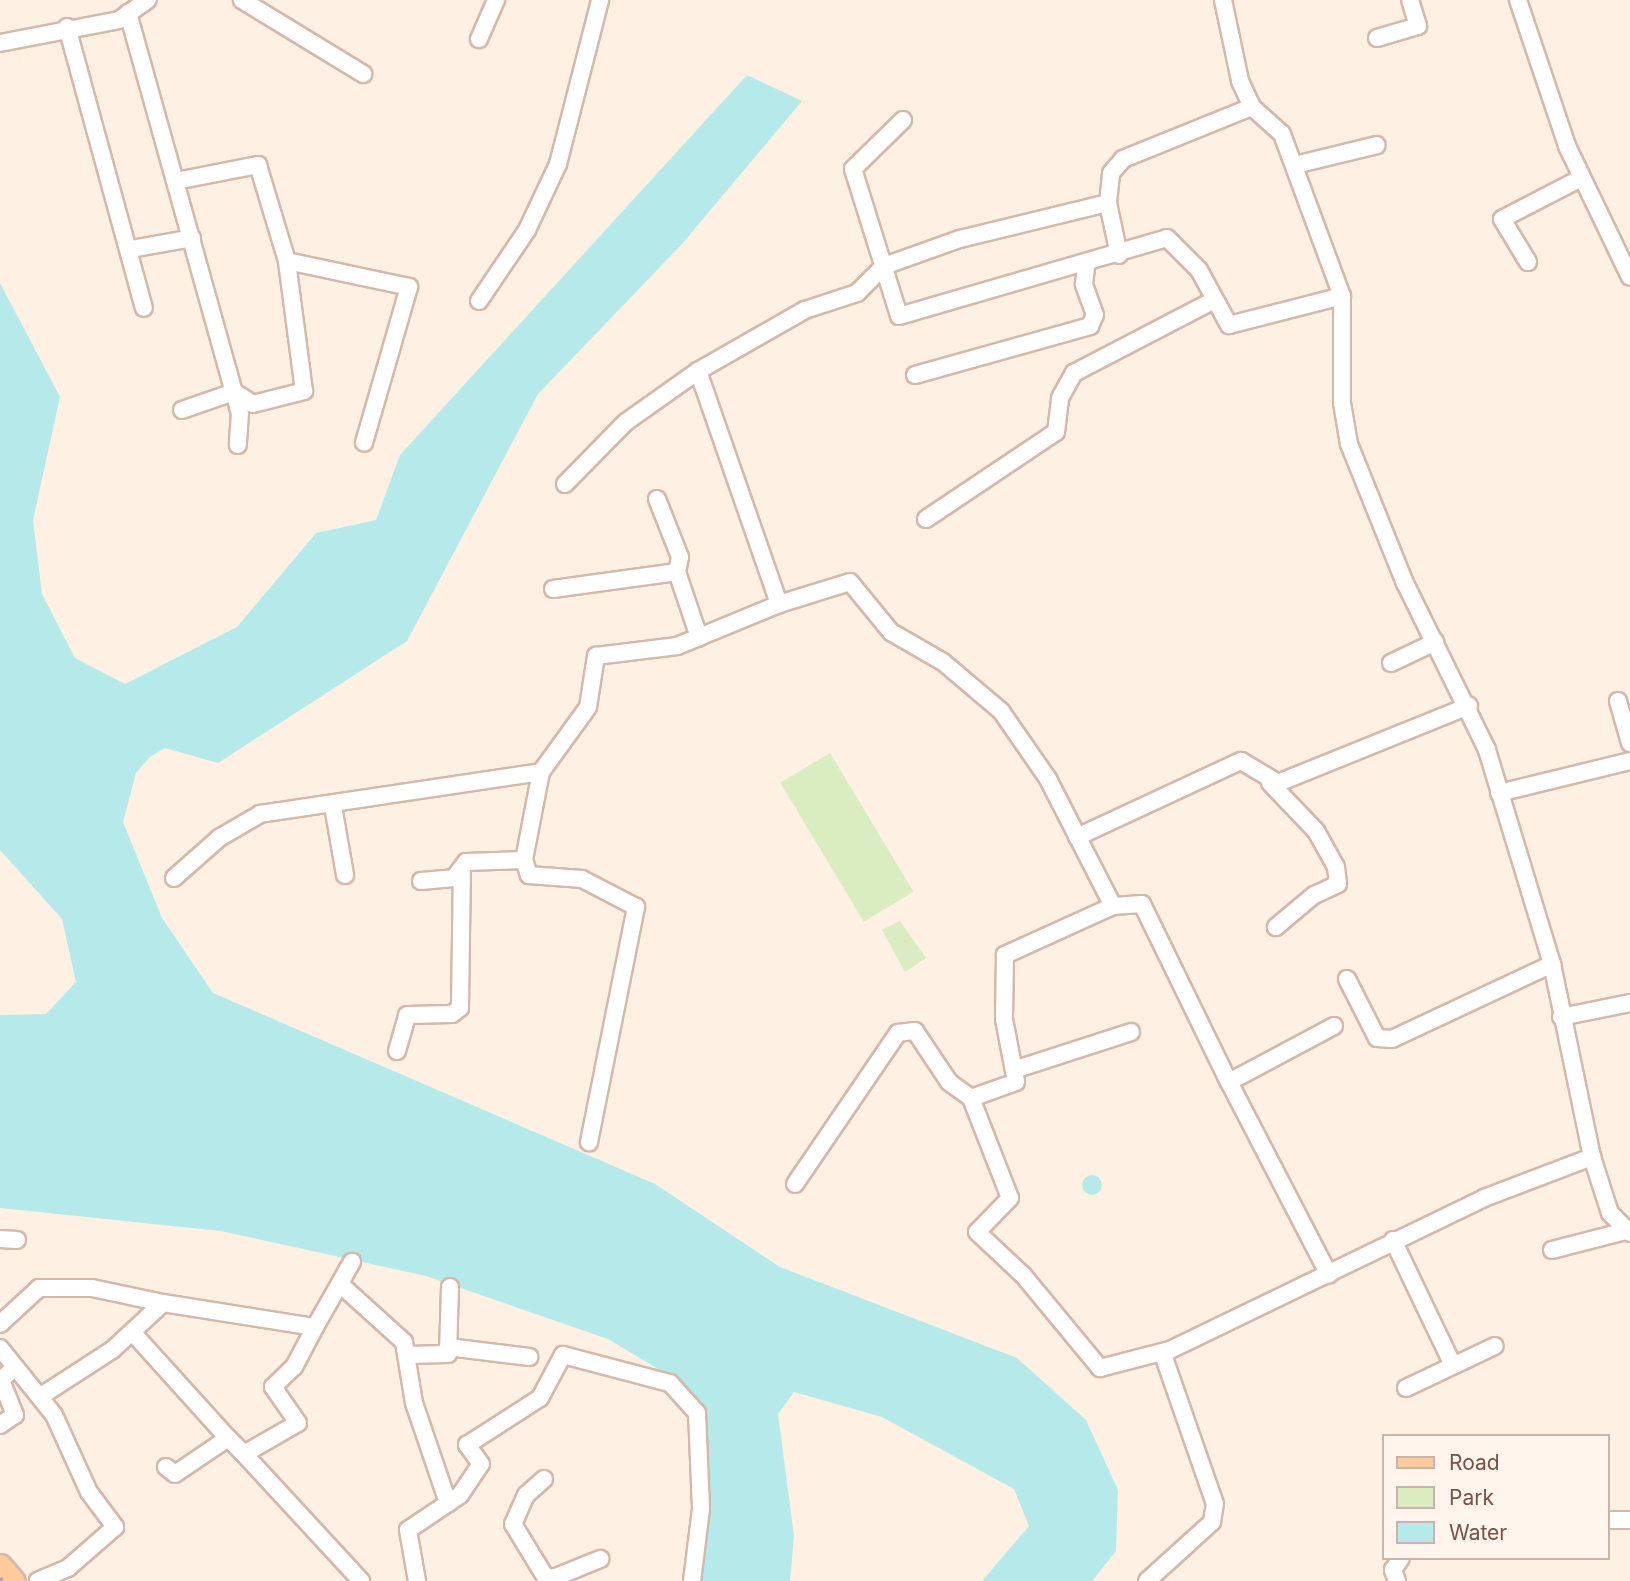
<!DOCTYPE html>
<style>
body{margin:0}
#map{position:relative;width:1630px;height:1581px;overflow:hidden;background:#fef0e3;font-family:Inter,sans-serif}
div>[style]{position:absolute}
.green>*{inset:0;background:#d9edc0;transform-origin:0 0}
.water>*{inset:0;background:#b6eaea}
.round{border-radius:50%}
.roads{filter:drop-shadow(2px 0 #d3b8ab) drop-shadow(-2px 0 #d3b8ab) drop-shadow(0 2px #d3b8ab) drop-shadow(0 -2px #d3b8ab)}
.minor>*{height:16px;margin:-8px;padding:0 8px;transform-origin:8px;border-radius:8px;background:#fff}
.major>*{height:21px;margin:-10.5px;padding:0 10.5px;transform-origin:10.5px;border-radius:10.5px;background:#ffcb9a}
.rail>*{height:3.5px;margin-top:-1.75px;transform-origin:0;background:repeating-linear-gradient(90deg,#b1a1c9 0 10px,transparent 0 17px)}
span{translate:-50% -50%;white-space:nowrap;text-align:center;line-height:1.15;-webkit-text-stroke:7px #fff5ec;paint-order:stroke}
.legend{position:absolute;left:1382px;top:1434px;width:228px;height:126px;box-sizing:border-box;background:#fff5ec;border:2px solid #c9b3aa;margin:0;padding:9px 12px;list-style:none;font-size:21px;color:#795147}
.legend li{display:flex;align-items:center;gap:14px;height:35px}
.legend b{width:35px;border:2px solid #c9b3aa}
</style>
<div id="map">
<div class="green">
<div style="left:830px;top:753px;width:162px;height:58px;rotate:59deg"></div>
<div style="clip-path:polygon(900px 921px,926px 958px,905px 972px,882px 930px)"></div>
</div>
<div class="water">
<div style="clip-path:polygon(747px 75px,802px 101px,682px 244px,538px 394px,407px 641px,218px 763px,165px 748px,150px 757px,136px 773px,123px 822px,162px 918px,213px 993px,655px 1184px,780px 1267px,1017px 1358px,1086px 1420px,1118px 1490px,1116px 1551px,1092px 1581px,982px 1581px,1029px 1526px,1014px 1489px,882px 1417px,794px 1392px,778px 1414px,794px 1536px,790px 1581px,696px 1581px,710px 1501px,706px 1416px,683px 1384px,608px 1339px,426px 1276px,221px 1231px,0 1208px,0 1015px,46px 1014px,76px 982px,62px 919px,0 850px,0 283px,60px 397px,33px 520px,42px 594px,75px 658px,125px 684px,237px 627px,316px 533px,376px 520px,400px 455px)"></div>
<div class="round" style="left:1082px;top:1175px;width:20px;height:20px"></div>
</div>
<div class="roads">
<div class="minor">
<div style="left:242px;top:0;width:142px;rotate:31.4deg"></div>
<div style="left:1223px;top:0;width:83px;rotate:78.1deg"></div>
<div style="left:1240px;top:81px;width:29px;rotate:65deg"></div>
<div style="left:1252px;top:107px;width:40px;rotate:42deg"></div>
<div style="left:1282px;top:134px;width:173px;rotate:69.7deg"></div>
<div style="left:1342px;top:296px;width:107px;rotate:90deg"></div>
<div style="left:1342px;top:403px;width:42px;rotate:80.3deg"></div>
<div style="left:1349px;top:444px;width:150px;rotate:68.1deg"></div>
<div style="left:1405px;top:583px;width:186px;rotate:63.8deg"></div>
<div style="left:1487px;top:750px;width:224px;rotate:73.1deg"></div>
<div style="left:1552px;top:964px;width:197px;rotate:78.3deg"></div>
<div style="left:1592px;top:1157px;width:59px;rotate:72.2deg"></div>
<div style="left:1610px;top:1213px;width:28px;rotate:45deg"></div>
<div style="left:1518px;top:0;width:154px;rotate:71.4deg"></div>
<div style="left:1567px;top:146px;width:145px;rotate:64.3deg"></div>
<div style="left:128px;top:13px;width:415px;rotate:74.4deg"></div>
<div style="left:240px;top:413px;width:32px;rotate:94deg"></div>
<div style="left:67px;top:27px;width:291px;rotate:74.7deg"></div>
<div style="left:1377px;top:38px;width:43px;rotate:-16.3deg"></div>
<div style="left:1418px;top:26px;width:27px;rotate:-107deg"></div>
<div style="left:479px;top:39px;width:43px;rotate:-66.4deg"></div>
<div style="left:0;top:43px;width:121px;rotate:-10.9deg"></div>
<div style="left:119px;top:20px;width:35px;rotate:-35deg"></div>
<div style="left:903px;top:120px;width:70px;rotate:135.6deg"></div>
<div style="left:853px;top:169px;width:154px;rotate:72.6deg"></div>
<div style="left:899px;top:316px;width:279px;rotate:-16.2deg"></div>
<div style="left:1167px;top:238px;width:45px;rotate:45deg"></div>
<div style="left:1199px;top:270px;width:63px;rotate:61.4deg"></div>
<div style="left:1229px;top:325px;width:117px;rotate:-14.4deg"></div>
<div style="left:1295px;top:165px;width:84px;rotate:-13.7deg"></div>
<div style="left:176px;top:181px;width:84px;rotate:-11deg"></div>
<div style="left:258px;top:165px;width:100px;rotate:73.2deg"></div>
<div style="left:287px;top:261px;width:125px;rotate:12deg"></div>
<div style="left:409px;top:287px;width:162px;rotate:106.1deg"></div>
<div style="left:1108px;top:203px;width:53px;rotate:78.1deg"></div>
<div style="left:131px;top:249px;width:62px;rotate:-10.2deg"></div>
<div style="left:1528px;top:262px;width:50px;rotate:-121.2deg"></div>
<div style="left:1502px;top:219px;width:89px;rotate:-27.4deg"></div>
<div style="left:479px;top:301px;width:86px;rotate:-55.9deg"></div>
<div style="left:527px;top:230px;width:73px;rotate:-64.8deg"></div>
<div style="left:558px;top:164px;width:169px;rotate:-75.6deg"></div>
<div style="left:698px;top:371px;width:247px;rotate:70.8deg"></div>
<div style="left:779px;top:604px;width:74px;rotate:-17.2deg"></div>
<div style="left:850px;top:582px;width:65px;rotate:50.6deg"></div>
<div style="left:891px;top:632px;width:60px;rotate:30deg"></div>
<div style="left:943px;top:662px;width:76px;rotate:40.2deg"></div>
<div style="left:1001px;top:711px;width:83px;rotate:55.3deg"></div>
<div style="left:1048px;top:779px;width:143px;rotate:62.9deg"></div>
<div style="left:1113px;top:906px;width:119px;rotate:155.6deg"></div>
<div style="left:1005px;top:955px;width:64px;rotate:90.9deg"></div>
<div style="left:1004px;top:1019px;width:64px;rotate:79.2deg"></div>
<div style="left:1016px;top:1082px;width:48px;rotate:160.4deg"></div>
<div style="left:971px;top:1098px;width:107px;rotate:68.7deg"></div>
<div style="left:1010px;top:1198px;width:47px;rotate:134.1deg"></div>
<div style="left:977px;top:1232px;width:63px;rotate:43.1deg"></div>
<div style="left:1023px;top:1275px;width:121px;rotate:50.4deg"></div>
<div style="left:1100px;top:1368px;width:72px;rotate:-14.4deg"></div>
<div style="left:1170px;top:1350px;width:349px;rotate:-25.8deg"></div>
<div style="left:1484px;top:1198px;width:116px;rotate:-20.8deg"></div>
<div style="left:915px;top:375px;width:182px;rotate:-15.6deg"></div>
<div style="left:1090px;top:326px;width:12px;rotate:-66deg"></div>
<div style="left:1095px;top:315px;width:33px;rotate:-110deg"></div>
<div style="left:1084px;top:284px;width:17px;rotate:-83deg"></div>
<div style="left:182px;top:410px;width:55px;rotate:-19.1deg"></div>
<div style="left:234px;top:392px;width:22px;rotate:32deg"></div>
<div style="left:253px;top:404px;width:53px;rotate:-14.3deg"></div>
<div style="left:304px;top:391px;width:131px;rotate:-97.5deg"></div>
<div style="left:565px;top:484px;width:87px;rotate:-45.5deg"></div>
<div style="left:626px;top:422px;width:88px;rotate:-35.3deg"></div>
<div style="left:698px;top:371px;width:123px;rotate:-29.7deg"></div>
<div style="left:805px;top:310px;width:55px;rotate:-18.1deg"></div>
<div style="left:857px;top:293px;width:38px;rotate:-45deg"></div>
<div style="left:884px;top:266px;width:81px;rotate:-19.6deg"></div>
<div style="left:960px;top:239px;width:152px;rotate:-13.7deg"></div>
<div style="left:1108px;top:203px;width:30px;rotate:-84deg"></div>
<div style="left:1111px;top:173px;width:18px;rotate:-49deg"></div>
<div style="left:1123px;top:159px;width:139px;rotate:-22deg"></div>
<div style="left:657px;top:499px;width:62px;rotate:68.4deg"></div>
<div style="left:680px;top:557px;width:15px;rotate:101deg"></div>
<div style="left:926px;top:519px;width:156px;rotate:-33.8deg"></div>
<div style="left:1056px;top:432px;width:34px;rotate:-83deg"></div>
<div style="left:1060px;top:398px;width:29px;rotate:-61deg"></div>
<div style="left:1074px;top:373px;width:158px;rotate:-27.5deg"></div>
<div style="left:553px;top:589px;width:125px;rotate:-7.8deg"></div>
<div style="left:677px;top:572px;width:69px;rotate:71.3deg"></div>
<div style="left:699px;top:637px;width:87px;rotate:-22.4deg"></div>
<div style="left:1391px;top:663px;width:49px;rotate:-25.5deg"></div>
<div style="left:1618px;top:701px;width:44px;rotate:74.1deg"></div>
<div style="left:1270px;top:783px;width:66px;rotate:46.2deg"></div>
<div style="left:1316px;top:831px;width:41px;rotate:60.9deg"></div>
<div style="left:1336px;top:867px;width:17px;rotate:83deg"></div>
<div style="left:1338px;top:884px;width:26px;rotate:155deg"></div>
<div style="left:1314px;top:895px;width:50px;rotate:139.9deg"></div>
<div style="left:1499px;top:793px;width:135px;rotate:-13.7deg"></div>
<div style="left:333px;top:806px;width:70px;rotate:80.1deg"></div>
<div style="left:1077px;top:837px;width:181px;rotate:-24.9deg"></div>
<div style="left:1241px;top:761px;width:43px;rotate:30.7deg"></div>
<div style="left:1278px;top:783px;width:206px;rotate:-22deg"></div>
<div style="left:524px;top:860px;width:16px;rotate:72deg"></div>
<div style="left:529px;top:875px;width:53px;rotate:4.3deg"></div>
<div style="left:582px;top:879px;width:61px;rotate:27.4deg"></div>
<div style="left:636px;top:907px;width:240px;rotate:101.3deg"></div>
<div style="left:174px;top:878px;width:60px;rotate:-41.6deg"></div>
<div style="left:219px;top:838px;width:48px;rotate:-30.3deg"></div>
<div style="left:260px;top:814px;width:284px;rotate:-8.5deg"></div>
<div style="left:541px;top:772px;width:80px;rotate:-54.1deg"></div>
<div style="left:588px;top:707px;width:52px;rotate:-81.1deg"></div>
<div style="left:596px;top:656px;width:82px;rotate:-7deg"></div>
<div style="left:677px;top:646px;width:24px;rotate:-22deg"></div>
<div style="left:421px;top:881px;width:33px;rotate:-5deg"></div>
<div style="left:454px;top:878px;width:20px;rotate:-53deg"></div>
<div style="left:466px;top:862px;width:58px;rotate:-2deg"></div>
<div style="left:524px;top:860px;width:90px;rotate:-79.1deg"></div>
<div style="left:1113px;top:906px;width:29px;rotate:-4deg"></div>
<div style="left:1142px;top:904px;width:198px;rotate:64deg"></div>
<div style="left:1229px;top:1082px;width:119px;rotate:-28.1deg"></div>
<div style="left:1347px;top:979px;width:66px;rotate:63deg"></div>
<div style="left:1377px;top:1038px;width:15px;rotate:4deg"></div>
<div style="left:1392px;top:1039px;width:177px;rotate:-25.1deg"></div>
<div style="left:1561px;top:1017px;width:70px;rotate:-11.5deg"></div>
<div style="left:397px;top:1051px;width:37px;rotate:-74deg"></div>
<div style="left:407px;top:1015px;width:45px;rotate:-1.3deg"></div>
<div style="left:452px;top:1014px;width:10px;rotate:-37deg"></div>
<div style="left:460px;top:1008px;width:137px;rotate:-89.2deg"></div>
<div style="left:1014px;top:1070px;width:123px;rotate:-18deg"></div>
<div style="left:1229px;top:1082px;width:217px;rotate:62.6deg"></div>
<div style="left:795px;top:1184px;width:183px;rotate:-55.7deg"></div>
<div style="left:898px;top:1033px;width:17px;rotate:-7deg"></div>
<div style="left:915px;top:1031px;width:61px;rotate:56.3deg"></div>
<div style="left:949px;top:1082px;width:27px;rotate:36deg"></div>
<div style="left:0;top:1239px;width:17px;rotate:3deg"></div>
<div style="left:1393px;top:1240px;width:139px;rotate:64.4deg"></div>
<div style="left:1552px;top:1250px;width:72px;rotate:-14.4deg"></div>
<div style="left:341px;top:1285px;width:85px;rotate:42.1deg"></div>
<div style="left:404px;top:1342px;width:62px;rotate:80.7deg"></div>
<div style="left:414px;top:1403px;width:106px;rotate:71.2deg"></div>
<div style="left:163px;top:1303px;width:154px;rotate:9deg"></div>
<div style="left:315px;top:1327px;width:75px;rotate:-60.4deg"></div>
<div style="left:0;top:1324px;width:53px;rotate:-42.7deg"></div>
<div style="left:39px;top:1288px;width:53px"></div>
<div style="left:92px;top:1288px;width:73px;rotate:11.9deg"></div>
<div style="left:163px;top:1303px;width:69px;rotate:137.3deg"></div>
<div style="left:112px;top:1350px;width:85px;rotate:147.1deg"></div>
<div style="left:133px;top:1333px;width:142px;rotate:47.9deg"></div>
<div style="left:448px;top:1347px;width:82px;rotate:7deg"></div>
<div style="left:0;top:1348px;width:86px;rotate:51.1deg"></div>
<div style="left:54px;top:1415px;width:85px;rotate:65.6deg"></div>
<div style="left:89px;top:1492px;width:44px;rotate:53.4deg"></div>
<div style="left:115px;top:1527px;width:62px;rotate:138.9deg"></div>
<div style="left:68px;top:1568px;width:33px;rotate:157deg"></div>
<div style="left:406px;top:1355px;width:42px;rotate:-1.4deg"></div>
<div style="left:448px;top:1354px;width:67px;rotate:-88.3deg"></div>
<div style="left:1406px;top:1388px;width:98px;rotate:-25.3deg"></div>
<div style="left:0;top:1425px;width:18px;rotate:-34deg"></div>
<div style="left:15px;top:1415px;width:38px;rotate:-112deg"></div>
<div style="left:1px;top:1380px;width:19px;rotate:-43deg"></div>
<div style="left:244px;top:1454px;width:173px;rotate:47.3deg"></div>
<div style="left:166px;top:1467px;width:11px;rotate:38deg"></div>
<div style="left:175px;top:1474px;width:64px;rotate:-34.2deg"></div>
<div style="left:228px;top:1438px;width:23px;rotate:45deg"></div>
<div style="left:244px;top:1454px;width:62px;rotate:-29.9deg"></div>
<div style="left:298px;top:1423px;width:44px;rotate:-124.8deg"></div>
<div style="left:273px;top:1387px;width:29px;rotate:-44deg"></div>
<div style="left:294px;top:1367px;width:45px;rotate:-62.3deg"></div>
<div style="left:544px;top:1479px;width:24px;rotate:138deg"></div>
<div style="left:526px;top:1495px;width:32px;rotate:114deg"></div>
<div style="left:513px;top:1524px;width:63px;rotate:58.6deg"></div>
<div style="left:546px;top:1578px;width:10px;rotate:-6deg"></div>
<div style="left:1607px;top:1520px;width:23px"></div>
<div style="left:417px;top:1581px;width:52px;rotate:-100deg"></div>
<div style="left:408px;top:1530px;width:63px;rotate:-33.9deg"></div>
<div style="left:460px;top:1495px;width:37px;rotate:-56deg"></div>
<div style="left:481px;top:1464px;width:24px;rotate:-126deg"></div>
<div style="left:467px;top:1445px;width:87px;rotate:-32.8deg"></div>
<div style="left:540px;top:1398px;width:49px;rotate:-61.9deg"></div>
<div style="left:563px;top:1355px;width:111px;rotate:14.7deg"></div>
<div style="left:670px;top:1383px;width:40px;rotate:48deg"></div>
<div style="left:697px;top:1413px;width:96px;rotate:87.6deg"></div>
<div style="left:701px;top:1509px;width:73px;rotate:97.1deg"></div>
<div style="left:560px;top:1581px;width:6px;rotate:-135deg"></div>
<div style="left:556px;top:1577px;width:48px;rotate:-22.2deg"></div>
<div style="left:1147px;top:1581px;width:88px;rotate:-42.2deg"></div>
<div style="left:1212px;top:1522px;width:18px;rotate:-81deg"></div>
<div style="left:1215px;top:1504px;width:161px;rotate:-109.2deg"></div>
<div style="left:1397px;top:1581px;width:12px;rotate:-110deg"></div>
<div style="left:1393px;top:1570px;width:14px;rotate:-56deg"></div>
</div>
<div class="major">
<div style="left:0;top:1565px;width:21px;rotate:49deg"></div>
</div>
</div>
<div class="rail">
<div style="left:0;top:1578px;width:4px;rotate:56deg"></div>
</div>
<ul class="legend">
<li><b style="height:9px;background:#ffcb9a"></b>Road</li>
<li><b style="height:19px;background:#d9edc0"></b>Park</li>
<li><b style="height:19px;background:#b6eaea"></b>Water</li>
</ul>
</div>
